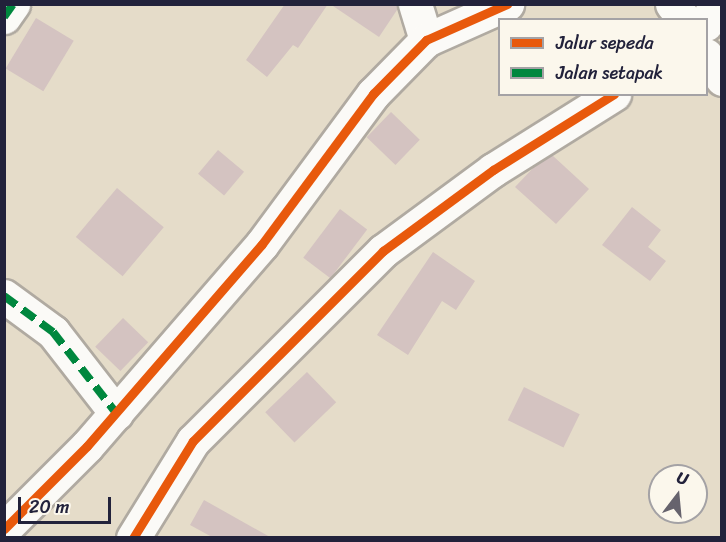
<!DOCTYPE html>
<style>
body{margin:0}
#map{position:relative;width:726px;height:542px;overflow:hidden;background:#e5dcc9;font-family:Sriracha,sans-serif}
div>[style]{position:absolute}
.building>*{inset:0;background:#d4c3c1;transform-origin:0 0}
.roads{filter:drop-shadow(2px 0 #b0aaa1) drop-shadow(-2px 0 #b0aaa1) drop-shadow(0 2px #b0aaa1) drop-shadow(0 -2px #b0aaa1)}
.minor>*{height:33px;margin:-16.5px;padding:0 16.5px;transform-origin:16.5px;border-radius:16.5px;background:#fbfaf7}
.quiet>*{height:8px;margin-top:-4px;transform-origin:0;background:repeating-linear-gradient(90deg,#00873e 0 15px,transparent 0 23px)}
.cycleway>*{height:9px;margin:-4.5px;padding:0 4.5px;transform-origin:4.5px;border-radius:4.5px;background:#e8590c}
span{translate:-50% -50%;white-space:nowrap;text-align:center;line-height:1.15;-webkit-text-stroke:4.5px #fbf7ec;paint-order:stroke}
.frame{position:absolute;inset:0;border:6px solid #22223b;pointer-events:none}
.legend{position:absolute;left:498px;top:18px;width:210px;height:78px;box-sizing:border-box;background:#fbf7ec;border:2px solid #a4a2a5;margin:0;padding:8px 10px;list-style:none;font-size:18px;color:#22223b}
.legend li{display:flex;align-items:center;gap:12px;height:30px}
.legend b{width:30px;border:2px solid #a4a2a5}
.north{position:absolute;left:648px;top:464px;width:60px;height:60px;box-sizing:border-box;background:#fbf7ec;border:2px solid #a4a2a5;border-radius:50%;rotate:16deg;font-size:16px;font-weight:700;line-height:24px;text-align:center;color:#22223b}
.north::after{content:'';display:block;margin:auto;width:21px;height:27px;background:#66636d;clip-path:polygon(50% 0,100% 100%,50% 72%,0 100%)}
.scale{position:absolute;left:18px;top:497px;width:93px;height:27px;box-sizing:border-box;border:3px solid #22223b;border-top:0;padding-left:8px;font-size:18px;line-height:21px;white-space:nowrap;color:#22223b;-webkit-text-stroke:4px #fbf7ec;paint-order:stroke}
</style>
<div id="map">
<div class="building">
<div style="clip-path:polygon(285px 4px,328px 4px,298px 48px,293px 45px,267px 77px,246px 60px)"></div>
<div style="clip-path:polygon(330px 4px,397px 4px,397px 10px,379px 37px)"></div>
<div style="left:36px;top:18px;width:44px;height:59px;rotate:31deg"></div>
<div style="left:391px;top:112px;width:40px;height:35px;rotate:44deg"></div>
<div style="left:218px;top:150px;width:34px;height:31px;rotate:40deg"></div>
<div style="clip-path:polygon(552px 155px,589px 189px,556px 224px,515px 187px,535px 166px)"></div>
<div style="left:117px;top:188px;width:61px;height:64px;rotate:40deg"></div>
<div style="clip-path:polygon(632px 207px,661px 230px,648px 247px,666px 261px,650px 281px,602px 245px)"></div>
<div style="left:340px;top:209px;width:34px;height:61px;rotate:37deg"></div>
<div style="clip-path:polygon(433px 252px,475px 281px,456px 310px,442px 301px,408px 355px,377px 335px)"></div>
<div style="left:123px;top:318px;width:35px;height:40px;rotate:44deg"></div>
<div style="left:307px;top:372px;width:42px;height:58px;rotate:46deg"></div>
<div style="left:524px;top:387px;width:62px;height:37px;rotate:26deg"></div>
<div style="clip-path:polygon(204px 500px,270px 537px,212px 537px,190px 525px)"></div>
</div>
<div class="roads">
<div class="minor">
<div style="left:415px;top:4px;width:38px;rotate:73deg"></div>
<div style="left:672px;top:4px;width:21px;rotate:51deg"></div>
<div style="left:4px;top:17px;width:16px;rotate:-55deg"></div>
<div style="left:706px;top:24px;width:14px;rotate:-65deg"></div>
<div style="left:712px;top:11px;width:11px;rotate:-38deg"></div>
<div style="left:706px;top:55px;width:29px;rotate:56deg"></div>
<div style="left:4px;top:296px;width:61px;rotate:36.3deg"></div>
<div style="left:53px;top:332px;width:103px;rotate:52.1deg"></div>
<div style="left:4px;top:529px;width:117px;rotate:-45deg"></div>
<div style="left:87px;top:446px;width:267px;rotate:-49.1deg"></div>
<div style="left:262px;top:244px;width:187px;rotate:-53.5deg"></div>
<div style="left:373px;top:94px;width:76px;rotate:-45.5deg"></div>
<div style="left:426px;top:40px;width:89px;rotate:-24deg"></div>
<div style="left:133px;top:538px;width:114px;rotate:-58.3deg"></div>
<div style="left:193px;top:441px;width:269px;rotate:-45deg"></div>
<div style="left:383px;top:251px;width:137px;rotate:-36.4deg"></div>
<div style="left:493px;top:170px;width:143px;rotate:-32.1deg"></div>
</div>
</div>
<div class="quiet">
<div style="left:4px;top:17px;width:16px;rotate:-55deg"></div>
<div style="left:4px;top:296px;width:61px;rotate:36.3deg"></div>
<div style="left:53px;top:332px;width:103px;rotate:52.1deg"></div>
</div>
<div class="cycleway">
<div style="left:4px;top:529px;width:117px;rotate:-45deg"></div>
<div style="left:87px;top:446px;width:267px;rotate:-49.1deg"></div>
<div style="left:262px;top:244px;width:187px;rotate:-53.5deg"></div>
<div style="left:373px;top:94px;width:76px;rotate:-45.5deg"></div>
<div style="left:426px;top:40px;width:89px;rotate:-24deg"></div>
<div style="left:133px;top:538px;width:114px;rotate:-58.3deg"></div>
<div style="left:193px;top:441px;width:269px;rotate:-45deg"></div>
<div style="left:383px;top:251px;width:137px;rotate:-36.4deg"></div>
<div style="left:493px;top:170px;width:143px;rotate:-32.1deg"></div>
</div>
<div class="frame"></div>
<ul class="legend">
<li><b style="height:8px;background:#e8590c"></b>Jalur sepeda</li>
<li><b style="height:8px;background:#00873e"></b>Jalan setapak</li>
</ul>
<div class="north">U</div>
<div class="scale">20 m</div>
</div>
